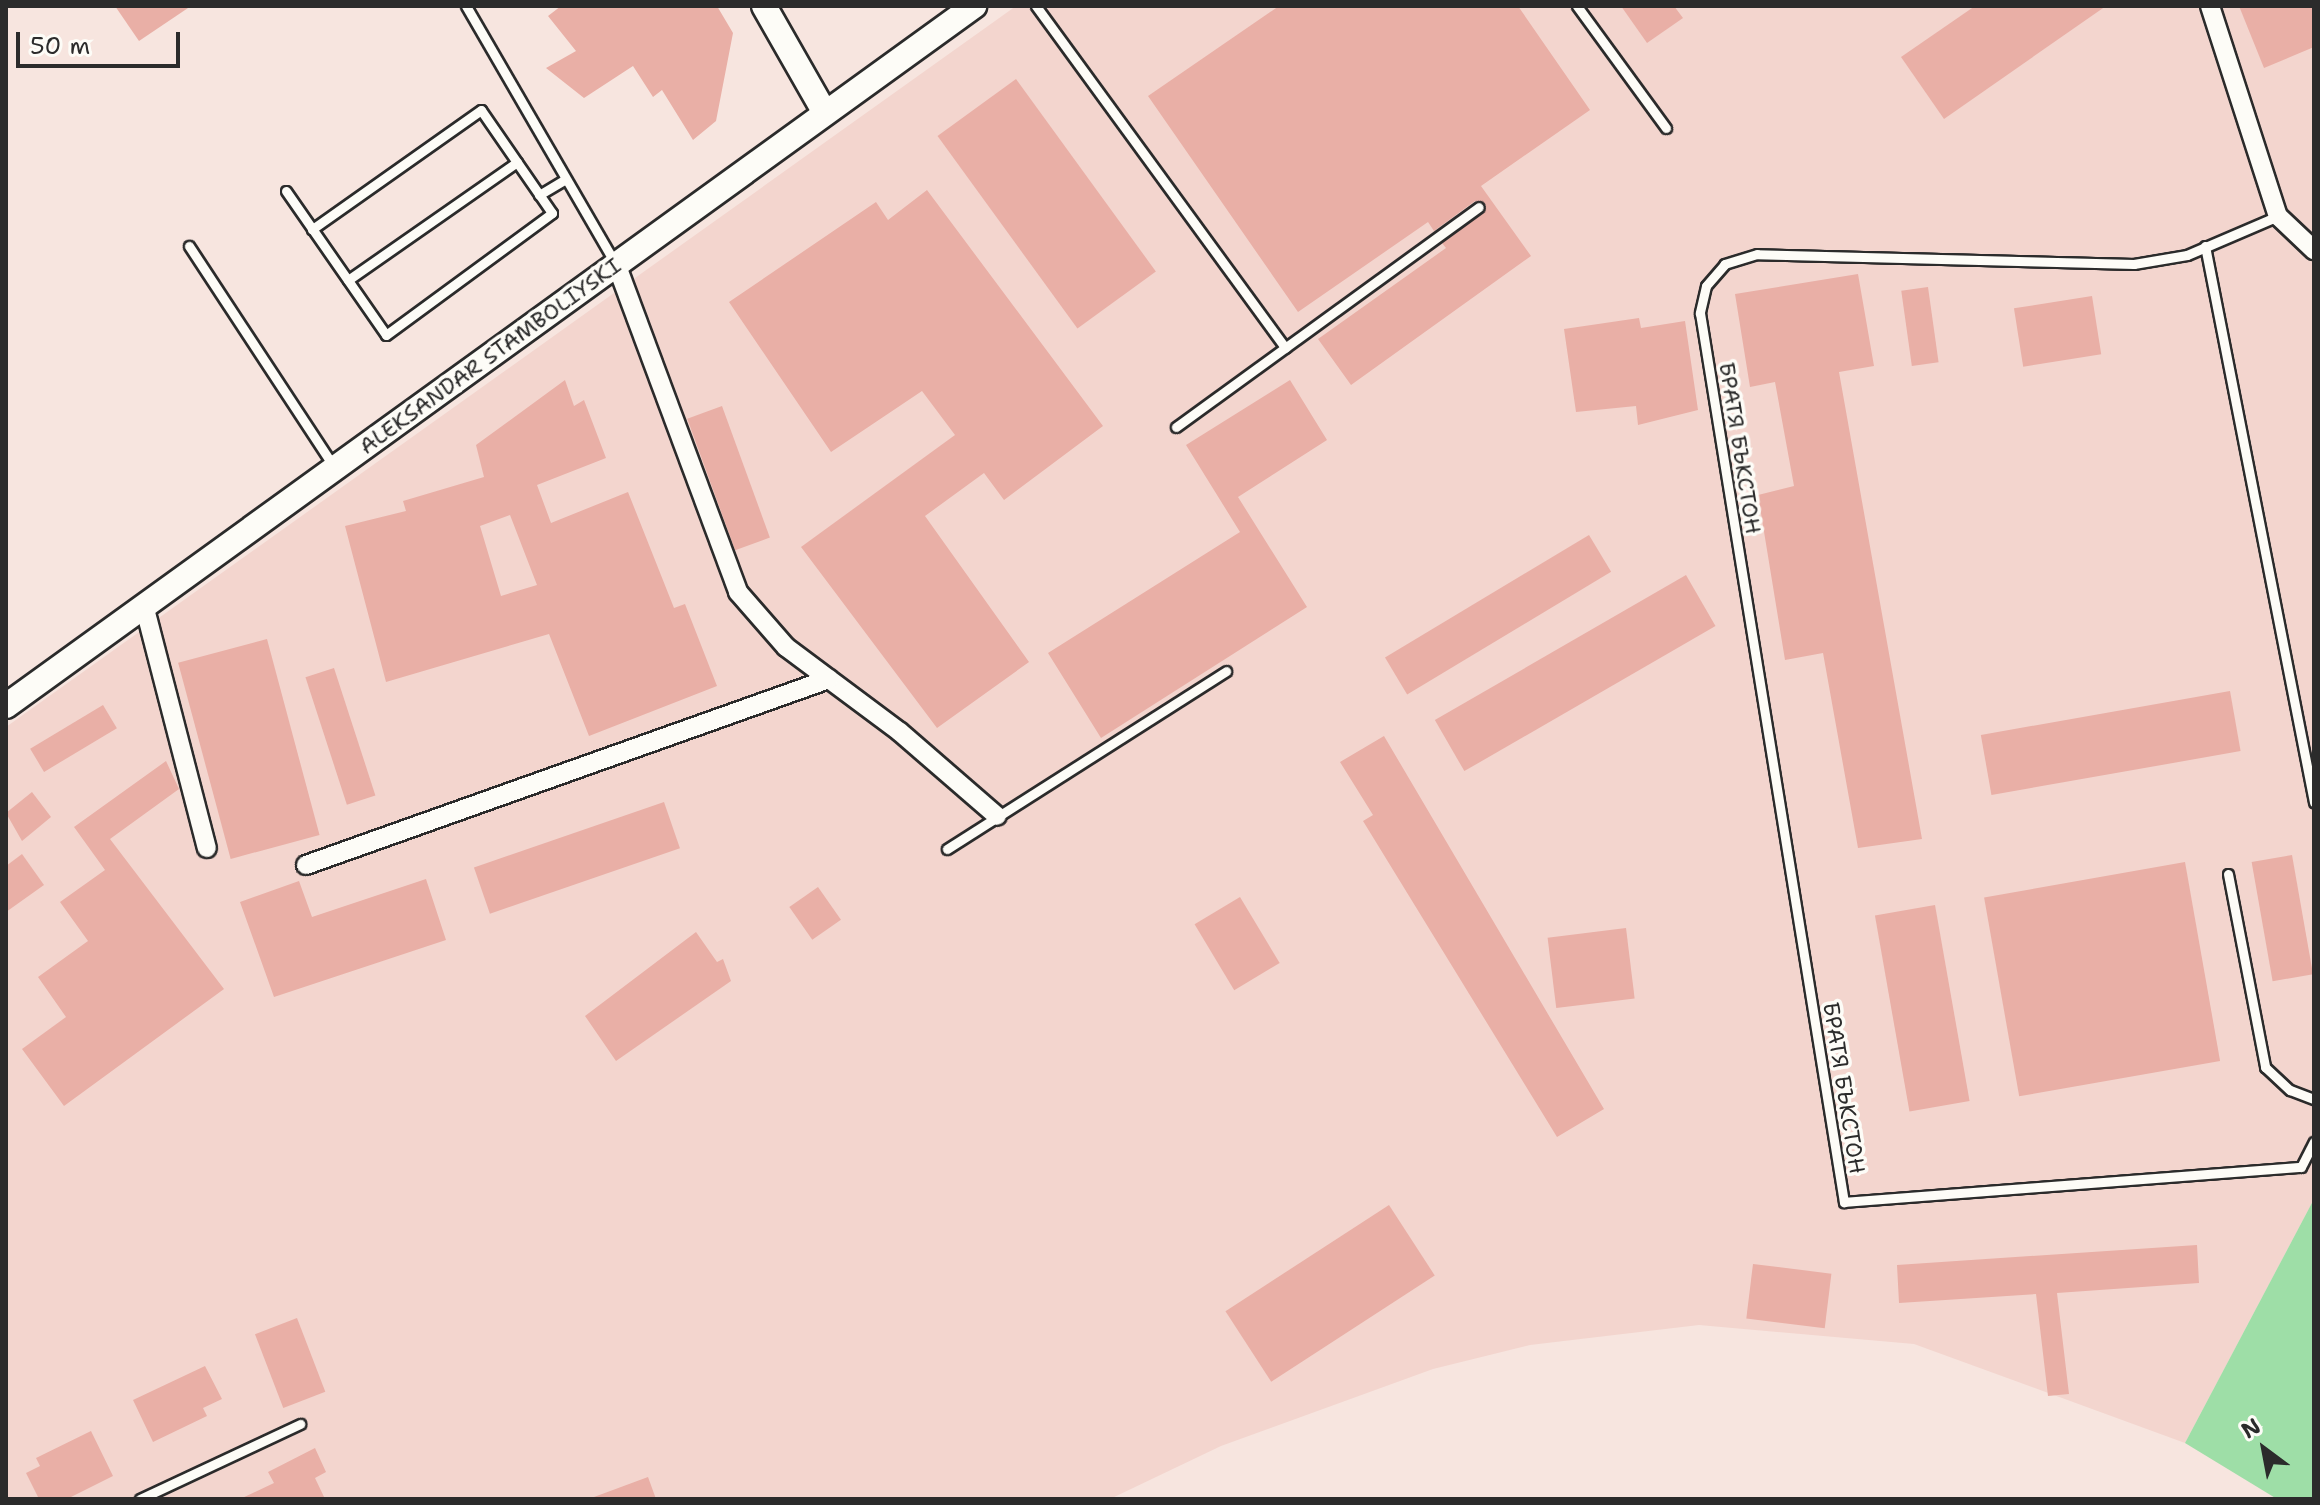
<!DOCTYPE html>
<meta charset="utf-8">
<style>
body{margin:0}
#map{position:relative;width:2320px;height:1505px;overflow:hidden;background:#f7e5df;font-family:"Shantell Sans",sans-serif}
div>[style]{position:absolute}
.built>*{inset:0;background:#f3d5ce}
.green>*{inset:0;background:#9edea7}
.building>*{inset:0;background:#e9afa6;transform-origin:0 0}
.roads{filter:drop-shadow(2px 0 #2b2b2b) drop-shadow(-2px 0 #2b2b2b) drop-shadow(0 2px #2b2b2b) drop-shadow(0 -2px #2b2b2b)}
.lane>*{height:9px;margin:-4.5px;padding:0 4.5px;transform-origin:4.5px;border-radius:4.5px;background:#fdfcf7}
.street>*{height:18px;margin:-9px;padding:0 9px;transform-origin:9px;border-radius:9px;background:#fdfcf7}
.secondary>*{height:24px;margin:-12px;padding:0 12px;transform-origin:12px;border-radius:12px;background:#fdfcf7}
span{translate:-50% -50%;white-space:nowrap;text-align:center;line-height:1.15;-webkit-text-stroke:7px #fdfcf7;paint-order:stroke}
.street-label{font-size:22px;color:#2b2b2b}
.frame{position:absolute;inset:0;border:8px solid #2b2b2b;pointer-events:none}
.north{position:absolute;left:2224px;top:1409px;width:80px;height:80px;-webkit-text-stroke:6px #fdfcf7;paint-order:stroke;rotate:328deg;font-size:22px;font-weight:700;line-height:32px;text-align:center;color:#2b2b2b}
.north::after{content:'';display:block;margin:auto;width:28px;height:36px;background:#2b2b2b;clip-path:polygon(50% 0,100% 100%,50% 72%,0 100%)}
.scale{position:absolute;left:16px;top:32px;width:164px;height:36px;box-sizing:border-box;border:4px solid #2b2b2b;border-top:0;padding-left:10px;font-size:24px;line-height:28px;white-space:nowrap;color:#2b2b2b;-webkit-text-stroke:6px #fdfcf7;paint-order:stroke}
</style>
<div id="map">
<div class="built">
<div style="clip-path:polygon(1016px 6px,2314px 6px,2314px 1199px,2185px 1443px,1914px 1344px,1699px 1325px,1530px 1345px,1433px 1369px,1221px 1446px,1110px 1499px,6px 1499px,6px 727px)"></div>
</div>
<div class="green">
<div style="clip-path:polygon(2314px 1199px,2314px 1499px,2277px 1499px,2185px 1443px)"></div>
</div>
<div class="building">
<div style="clip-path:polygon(115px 6px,191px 6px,139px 41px)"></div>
<div style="clip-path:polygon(561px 6px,717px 6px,733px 33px,716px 121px,693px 140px,662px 90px,653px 97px,633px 66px,584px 98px,546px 68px,576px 51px,548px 16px)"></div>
<div style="clip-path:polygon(1279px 6px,1518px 6px,1590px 110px,1481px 186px,1531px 256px,1351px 385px,1318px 339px,1446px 248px,1442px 243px,1486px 205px,1475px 201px,1434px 231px,1428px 222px,1298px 312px,1148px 96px)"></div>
<div style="clip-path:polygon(1621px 6px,1674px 6px,1683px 18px,1647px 43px)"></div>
<div style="clip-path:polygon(1975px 6px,2106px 6px,1944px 119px,1901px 57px)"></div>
<div style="clip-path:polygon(2239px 6px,2314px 6px,2314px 47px,2264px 68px)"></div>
<div style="left:1016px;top:79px;width:238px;height:97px;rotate:54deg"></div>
<div style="clip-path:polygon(927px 190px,1103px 426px,1004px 500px,984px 473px,925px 516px,1029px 662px,937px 728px,801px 547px,955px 435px,922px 391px,831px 452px,729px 302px,876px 202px,888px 220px)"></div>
<div style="clip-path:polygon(1858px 274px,1874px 366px,1839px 372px,1922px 839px,1858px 848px,1823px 653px,1785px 660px,1758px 495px,1794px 486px,1775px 382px,1750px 387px,1735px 294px)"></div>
<div style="left:1928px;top:287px;width:76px;height:27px;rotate:82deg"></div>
<div style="left:2092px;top:296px;width:59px;height:79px;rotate:81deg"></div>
<div style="clip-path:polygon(1639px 318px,1641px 328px,1685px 321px,1698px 410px,1638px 425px,1636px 406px,1576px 412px,1564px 329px)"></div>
<div style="clip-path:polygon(evenodd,565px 380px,574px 406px,584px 400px,606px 458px,537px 485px,551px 523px,628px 492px,674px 608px,685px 604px,717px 686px,589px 736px,549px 634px,386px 682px,345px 526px,406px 511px,403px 501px,484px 477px,476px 445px,565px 380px,510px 515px,537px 585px,501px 596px,480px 526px,510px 515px)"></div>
<div style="clip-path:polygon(1290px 380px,1327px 440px,1238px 497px,1307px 607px,1101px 738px,1048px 653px,1240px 532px,1186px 445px)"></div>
<div style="left:722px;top:406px;width:140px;height:37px;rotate:70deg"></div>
<div style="left:1589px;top:535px;width:43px;height:238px;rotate:59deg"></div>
<div style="left:1686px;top:575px;width:59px;height:290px;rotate:60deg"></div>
<div style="left:267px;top:639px;width:203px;height:92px;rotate:75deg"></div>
<div style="left:334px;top:668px;width:134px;height:30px;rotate:72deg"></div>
<div style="left:2230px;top:691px;width:61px;height:253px;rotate:80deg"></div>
<div style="left:103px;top:705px;width:27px;height:85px;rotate:59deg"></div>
<div style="clip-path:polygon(1384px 736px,1604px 1109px,1557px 1137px,1363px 821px,1373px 815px,1340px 762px)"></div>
<div style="clip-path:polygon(166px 761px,179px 789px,110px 839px,224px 989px,64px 1106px,22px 1049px,66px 1017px,38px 977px,88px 941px,60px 902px,105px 870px,74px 827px)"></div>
<div style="clip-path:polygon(32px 792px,51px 817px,22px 841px,6px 813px)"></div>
<div style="left:664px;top:802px;width:49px;height:201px;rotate:71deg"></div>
<div style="clip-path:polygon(22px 854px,44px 885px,6px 912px,6px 866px)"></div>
<div style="left:2292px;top:855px;width:121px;height:41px;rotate:80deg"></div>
<div style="left:2185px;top:862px;width:202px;height:204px;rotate:80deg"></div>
<div style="clip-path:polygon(426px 879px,446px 940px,274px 997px,240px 902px,299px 881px,312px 917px)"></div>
<div style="left:818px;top:887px;width:40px;height:35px;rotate:55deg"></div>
<div style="left:1240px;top:897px;width:77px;height:53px;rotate:59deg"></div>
<div style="left:1935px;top:905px;width:199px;height:61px;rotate:80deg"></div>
<div style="left:1626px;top:928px;width:71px;height:79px;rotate:83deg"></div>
<div style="clip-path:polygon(696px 932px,717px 962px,723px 959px,731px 981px,616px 1061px,585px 1016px)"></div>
<div style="left:1389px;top:1205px;width:84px;height:195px;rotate:57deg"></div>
<div style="clip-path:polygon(2197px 1245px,2199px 1283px,2057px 1293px,2069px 1394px,2048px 1396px,2036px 1294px,1899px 1303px,1897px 1265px)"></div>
<div style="left:1753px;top:1264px;width:79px;height:55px;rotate:7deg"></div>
<div style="left:297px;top:1318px;width:79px;height:45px;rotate:69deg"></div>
<div style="clip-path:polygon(205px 1366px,222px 1399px,203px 1408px,207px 1416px,153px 1442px,133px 1400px)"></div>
<div style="clip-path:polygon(91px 1431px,113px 1476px,67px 1499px,39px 1499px,26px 1473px,40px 1466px,36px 1458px)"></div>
<div style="clip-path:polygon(315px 1448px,326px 1472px,315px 1478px,325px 1499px,240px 1499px,274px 1483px,268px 1472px)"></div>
<div style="clip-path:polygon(648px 1477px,656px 1499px,595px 1499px,594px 1497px)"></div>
</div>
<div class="roads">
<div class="lane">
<div style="left:466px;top:6px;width:299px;rotate:59.9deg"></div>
<div style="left:1036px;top:6px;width:423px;rotate:53.9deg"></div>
<div style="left:1577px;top:6px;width:151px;rotate:53.9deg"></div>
<div style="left:286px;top:191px;width:175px;rotate:55.2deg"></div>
<div style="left:386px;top:335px;width:206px;rotate:-36.3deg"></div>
<div style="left:552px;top:213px;width:125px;rotate:-124.6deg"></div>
<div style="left:481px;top:110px;width:207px;rotate:144.8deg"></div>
<div style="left:539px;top:195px;width:31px;rotate:-31deg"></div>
<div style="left:2278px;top:216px;width:99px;rotate:156.8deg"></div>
<div style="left:2187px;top:255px;width:54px;rotate:170.4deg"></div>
<div style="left:2134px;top:264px;width:377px;rotate:-178.5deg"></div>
<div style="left:1757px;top:254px;width:34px;rotate:163deg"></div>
<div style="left:1725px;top:264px;width:29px;rotate:131deg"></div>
<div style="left:1706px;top:286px;width:28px;rotate:103deg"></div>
<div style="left:1700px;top:313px;width:901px;rotate:80.8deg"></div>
<div style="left:1844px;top:1202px;width:458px;rotate:-4.4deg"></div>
<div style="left:2301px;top:1167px;width:28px;rotate:-63deg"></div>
<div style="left:189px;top:246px;width:264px;rotate:56.7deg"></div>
<div style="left:2205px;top:246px;width:567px;rotate:78.91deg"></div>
<div style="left:348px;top:280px;width:206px;rotate:-34.9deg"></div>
<div style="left:1176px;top:427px;width:374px;rotate:-36deg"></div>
<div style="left:947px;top:849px;width:331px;rotate:-32.5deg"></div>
<div style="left:2228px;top:874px;width:197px;rotate:79.1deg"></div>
<div style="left:2265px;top:1067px;width:34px;rotate:43deg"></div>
<div style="left:2290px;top:1090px;width:26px;rotate:21deg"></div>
<div style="left:140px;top:1499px;width:177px;rotate:-25.1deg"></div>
</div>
<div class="street">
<div style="left:2210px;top:6px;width:221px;rotate:72.1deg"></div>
<div style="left:2278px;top:216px;width:50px;rotate:43.4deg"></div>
<div style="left:617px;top:266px;width:348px;rotate:69.6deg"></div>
<div style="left:738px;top:592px;width:73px;rotate:48.9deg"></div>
<div style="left:786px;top:647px;width:142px;rotate:36.7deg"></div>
<div style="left:900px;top:732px;width:128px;rotate:40.9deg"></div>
<div style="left:144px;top:605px;width:251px;rotate:75.5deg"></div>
<div style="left:306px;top:865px;width:555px;rotate:-19.58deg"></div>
</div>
<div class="secondary">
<div style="left:764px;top:6px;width:123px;rotate:60.3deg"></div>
<div style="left:6px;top:706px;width:1195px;rotate:-35.87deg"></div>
</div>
</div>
<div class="street-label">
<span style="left:490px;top:356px;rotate:-36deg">ALEKSANDAR STAMBOLIYSKI</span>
<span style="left:1740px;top:448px;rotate:81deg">БРАТЯ БЪКСТОН</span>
<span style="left:1844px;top:1088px;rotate:81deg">БРАТЯ БЪКСТОН</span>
</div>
<div class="frame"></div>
<div class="north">N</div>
<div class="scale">50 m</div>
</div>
